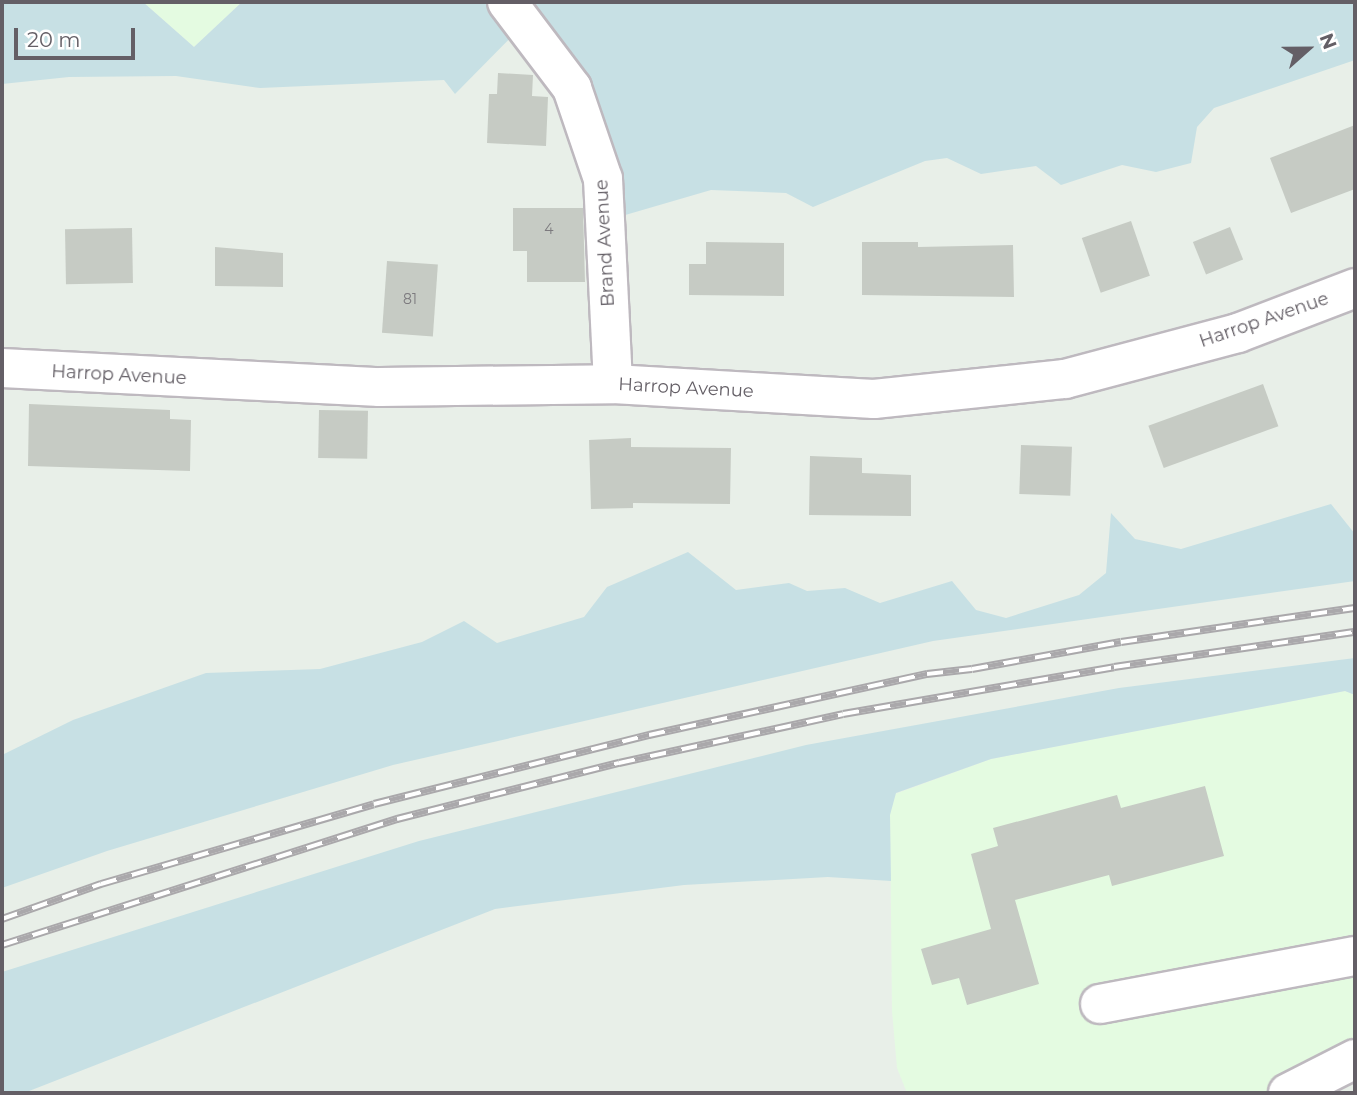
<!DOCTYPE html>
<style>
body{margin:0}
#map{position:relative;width:1357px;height:1095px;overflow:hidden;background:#e8efe8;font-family:Montserrat,sans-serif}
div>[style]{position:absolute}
.commercial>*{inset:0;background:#e4fbe1}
.green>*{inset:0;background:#c7e0e4}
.building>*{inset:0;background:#c6cbc4;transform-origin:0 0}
.roads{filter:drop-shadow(2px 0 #beb9bf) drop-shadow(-2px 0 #beb9bf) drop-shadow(0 2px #beb9bf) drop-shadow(0 -2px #beb9bf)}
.minor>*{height:38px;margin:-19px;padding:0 19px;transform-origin:19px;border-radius:19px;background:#fff}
.rail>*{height:8px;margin-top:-4px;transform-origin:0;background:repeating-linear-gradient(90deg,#fff 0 16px,#aaa8ab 0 32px);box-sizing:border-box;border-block:2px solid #aaa8ab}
span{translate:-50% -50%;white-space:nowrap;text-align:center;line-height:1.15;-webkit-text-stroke:5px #fff;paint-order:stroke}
.number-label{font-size:14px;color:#7c7a7e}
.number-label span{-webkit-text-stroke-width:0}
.street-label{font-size:18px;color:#645f66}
.frame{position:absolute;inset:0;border:4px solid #645f66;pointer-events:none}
.north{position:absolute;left:1273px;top:14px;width:70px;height:70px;-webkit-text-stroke:5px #fff;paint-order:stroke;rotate:69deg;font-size:19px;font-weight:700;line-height:28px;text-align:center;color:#645f66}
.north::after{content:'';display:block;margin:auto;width:24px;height:32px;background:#645f66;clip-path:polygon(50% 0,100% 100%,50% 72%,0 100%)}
.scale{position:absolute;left:14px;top:28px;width:121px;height:32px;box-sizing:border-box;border:4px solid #645f66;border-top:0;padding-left:9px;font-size:21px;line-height:24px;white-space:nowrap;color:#645f66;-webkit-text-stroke:5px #fff;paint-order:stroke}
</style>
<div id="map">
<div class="commercial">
<div style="clip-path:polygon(143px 2px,242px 2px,194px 47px)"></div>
<div style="clip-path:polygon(1345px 691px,1355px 695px,1355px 1063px,1294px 1093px,907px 1093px,897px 1068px,892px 1011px,890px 814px,895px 794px,991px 759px)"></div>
</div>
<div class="green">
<div style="clip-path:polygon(2px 2px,143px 2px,194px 47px,242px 2px,1355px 2px,1355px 60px,1214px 108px,1197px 127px,1191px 163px,1156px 172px,1122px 165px,1061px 185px,1036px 166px,981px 174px,947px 158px,925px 161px,813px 207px,786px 193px,711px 190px,615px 218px,523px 25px,455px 94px,444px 80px,260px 88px,176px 76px,69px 77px,2px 84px)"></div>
<div style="clip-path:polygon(1331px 504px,1355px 534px,1355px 581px,933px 641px,393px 765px,107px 851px,2px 888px,2px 755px,73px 720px,206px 673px,320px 669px,422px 642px,464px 621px,497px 643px,584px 617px,607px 587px,688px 552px,736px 590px,789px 583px,807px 591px,845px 588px,880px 603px,952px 581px,976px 610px,1006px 618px,1079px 595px,1106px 573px,1111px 513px,1135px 539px,1181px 549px)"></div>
<div style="clip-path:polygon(1355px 658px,1355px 695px,1345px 691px,991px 759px,896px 793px,890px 815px,891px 881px,828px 877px,684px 885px,495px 909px,24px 1093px,2px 1093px,2px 972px,419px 841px,806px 745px,1119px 688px)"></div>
</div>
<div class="building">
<div style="clip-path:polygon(498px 73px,533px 75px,532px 96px,548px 97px,546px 146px,487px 143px,489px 94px,497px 94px)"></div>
<div style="clip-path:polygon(1355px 125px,1355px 189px,1291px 213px,1270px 158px)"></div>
<div style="clip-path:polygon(513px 208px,583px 208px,585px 282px,527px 282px,527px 251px,513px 251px)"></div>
<div style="left:1131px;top:221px;width:58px;height:52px;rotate:71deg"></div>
<div style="left:1230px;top:227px;width:35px;height:40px;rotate:68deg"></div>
<div style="left:132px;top:228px;width:55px;height:67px;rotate:89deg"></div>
<div style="clip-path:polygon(706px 242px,784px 243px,784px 296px,689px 295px,689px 264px,706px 264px)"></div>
<div style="clip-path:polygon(862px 242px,918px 242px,918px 247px,1013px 245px,1014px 297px,862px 295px)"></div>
<div style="clip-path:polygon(215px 247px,283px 253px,283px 287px,215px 286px)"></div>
<div style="left:387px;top:261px;width:51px;height:72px;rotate:4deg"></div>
<div style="left:1263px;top:384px;width:45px;height:122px;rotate:70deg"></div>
<div style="clip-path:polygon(29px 404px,170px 410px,170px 419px,191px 420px,190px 471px,28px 466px)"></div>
<div style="left:319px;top:410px;width:49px;height:48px;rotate:1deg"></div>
<div style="clip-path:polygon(631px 438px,631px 447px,731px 448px,730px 504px,633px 503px,633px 508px,591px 509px,589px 440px)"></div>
<div style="left:1021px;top:445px;width:51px;height:49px;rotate:2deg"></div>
<div style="clip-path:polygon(810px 456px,862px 458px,862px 473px,911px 475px,911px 516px,809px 515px)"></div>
<div style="clip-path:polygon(1205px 786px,1224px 856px,1112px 886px,1109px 875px,1015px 900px,1039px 984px,967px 1005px,959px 978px,932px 985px,921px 949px,991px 929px,971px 854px,998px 846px,993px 828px,1117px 795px,1121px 808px)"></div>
</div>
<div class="roads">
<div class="minor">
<div style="left:507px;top:2px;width:108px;rotate:52.9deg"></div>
<div style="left:572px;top:88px;width:96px;rotate:71.2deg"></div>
<div style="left:603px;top:179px;width:205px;rotate:87.2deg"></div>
<div style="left:2px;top:368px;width:378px;rotate:2.9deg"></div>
<div style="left:380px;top:387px;width:233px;rotate:-0.7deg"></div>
<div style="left:613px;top:384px;width:261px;rotate:3.3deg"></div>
<div style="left:874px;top:399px;width:192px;rotate:-6deg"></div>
<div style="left:1065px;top:379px;width:179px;rotate:-14.9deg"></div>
<div style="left:1238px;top:333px;width:125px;rotate:-21deg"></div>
<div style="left:1100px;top:1004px;width:258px;rotate:-10.7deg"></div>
<div style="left:1288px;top:1093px;width:75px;rotate:-26.9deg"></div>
</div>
</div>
<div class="rail">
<div style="left:2px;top:919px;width:105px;rotate:-19.5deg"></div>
<div style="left:101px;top:884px;width:284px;rotate:-16.3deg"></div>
<div style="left:374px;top:804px;width:284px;rotate:-14.1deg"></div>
<div style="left:649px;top:735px;width:285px;rotate:-12.4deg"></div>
<div style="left:927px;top:674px;width:45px;rotate:-6.3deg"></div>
<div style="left:972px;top:669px;width:151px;rotate:-10.3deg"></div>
<div style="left:1121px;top:642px;width:236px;rotate:-8.3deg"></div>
<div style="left:2px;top:945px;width:415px;rotate:-17.7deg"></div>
<div style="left:397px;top:819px;width:229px;rotate:-14.2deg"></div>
<div style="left:619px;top:763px;width:229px;rotate:-12.3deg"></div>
<div style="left:843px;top:714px;width:275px;rotate:-9.8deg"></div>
<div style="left:1114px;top:667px;width:244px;rotate:-8.3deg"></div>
</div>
<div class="number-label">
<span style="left:549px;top:229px">4</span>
<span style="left:410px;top:299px">81</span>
</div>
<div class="street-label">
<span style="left:605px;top:243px;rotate:-93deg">Brand Avenue</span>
<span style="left:1264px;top:320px;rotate:-19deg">Harrop Avenue</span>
<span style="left:119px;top:375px;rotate:3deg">Harrop Avenue</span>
<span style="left:686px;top:388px;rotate:3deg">Harrop Avenue</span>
</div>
<div class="frame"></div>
<div class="north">N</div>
<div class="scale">20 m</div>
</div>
